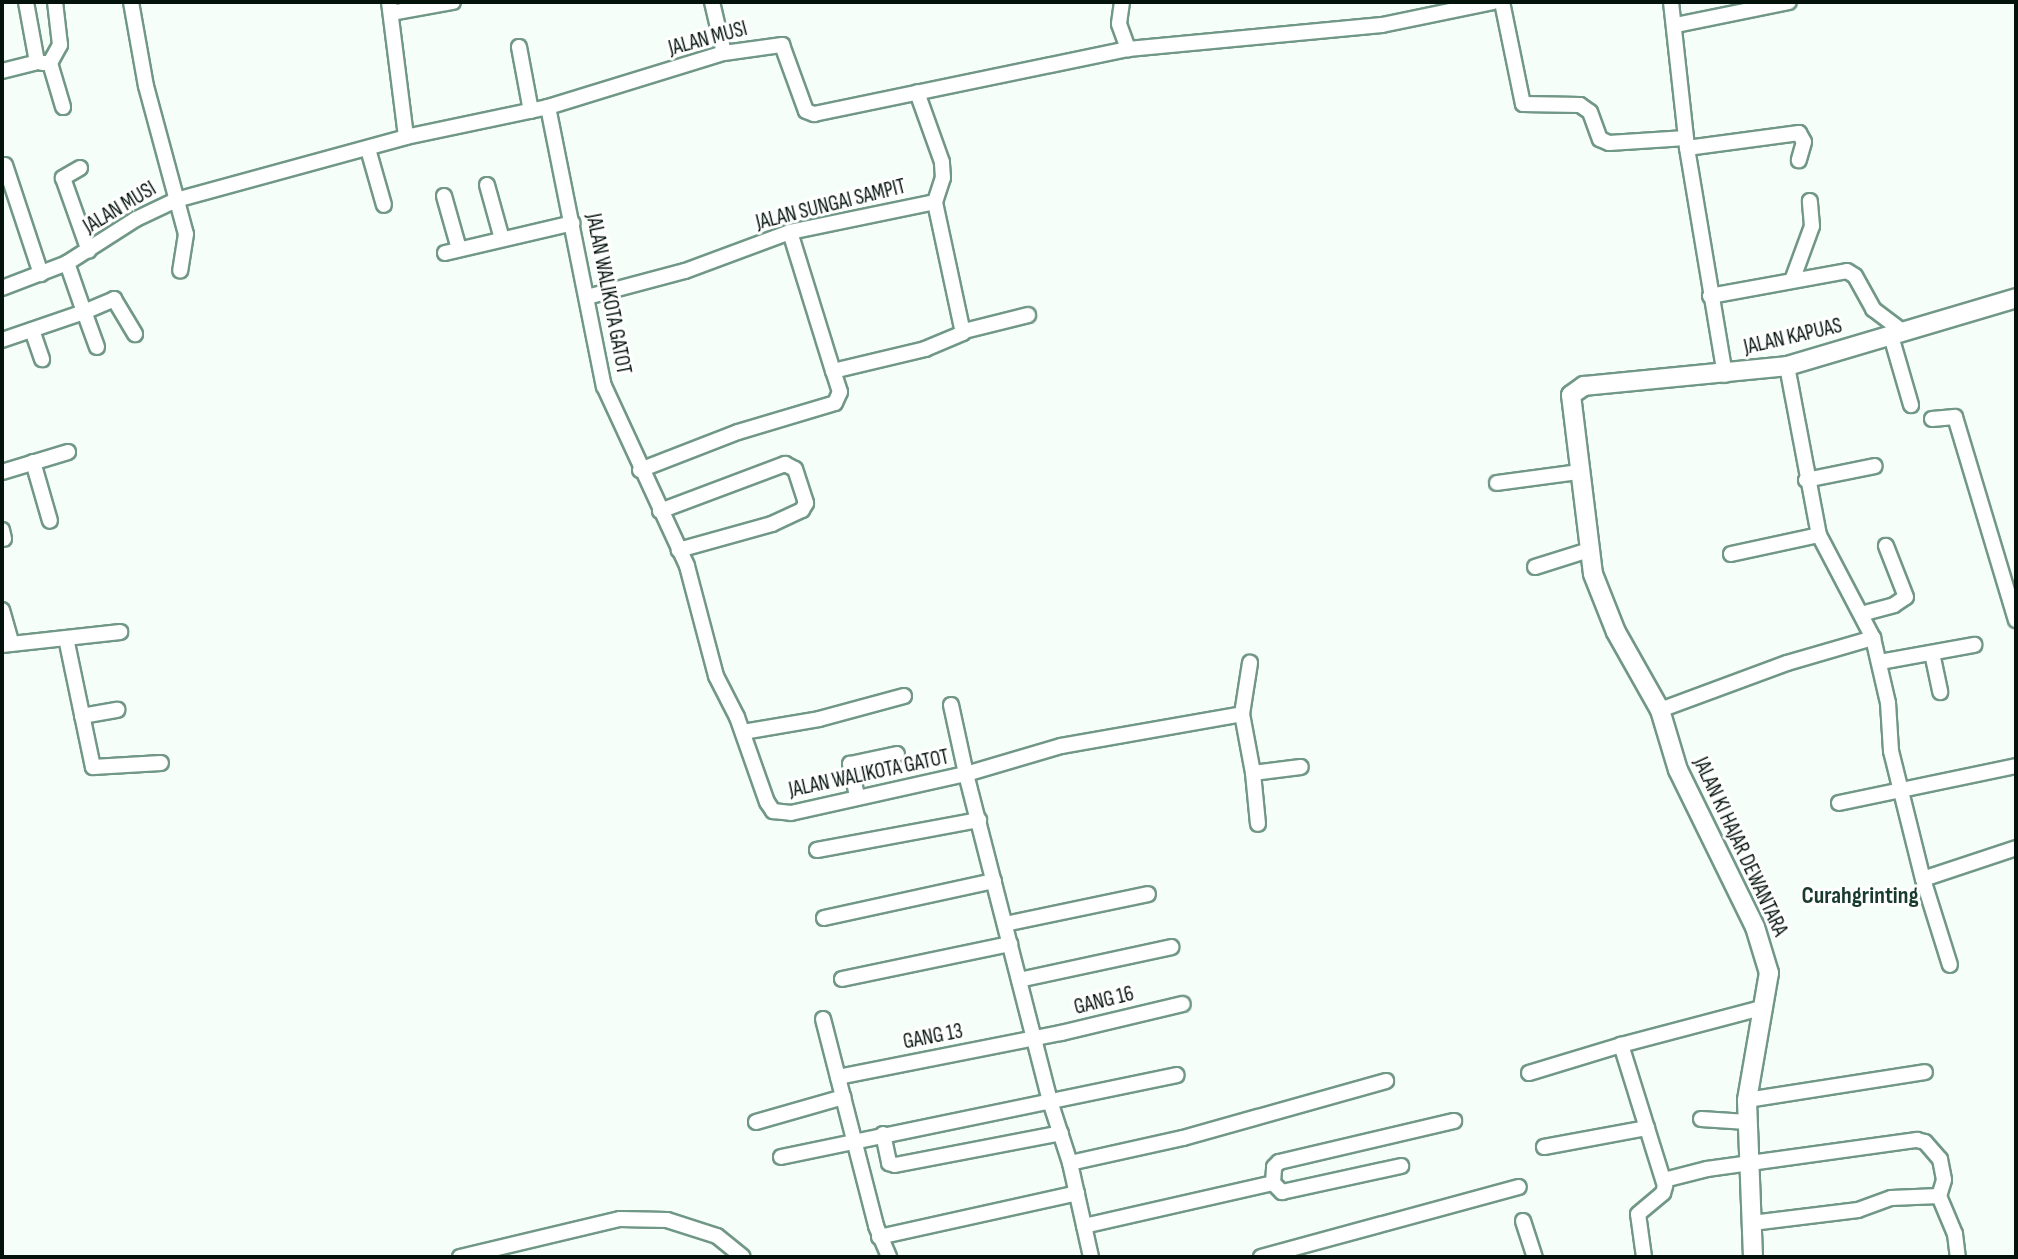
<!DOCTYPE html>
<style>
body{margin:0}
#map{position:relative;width:2018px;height:1259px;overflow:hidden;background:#f6fefa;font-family:"Sofia Sans Condensed",sans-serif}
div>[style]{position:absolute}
.roads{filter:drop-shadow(2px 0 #719787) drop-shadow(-2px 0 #719787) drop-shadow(0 2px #719787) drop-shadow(0 -2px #719787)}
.minor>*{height:14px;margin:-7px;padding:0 7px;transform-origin:7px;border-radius:7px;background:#fff}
.major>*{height:18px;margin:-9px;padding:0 9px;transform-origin:9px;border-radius:9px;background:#fff}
span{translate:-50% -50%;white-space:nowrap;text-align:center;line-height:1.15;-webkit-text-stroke:6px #fff;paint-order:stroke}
.street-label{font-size:21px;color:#04120c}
.quarter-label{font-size:24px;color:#183b2e;font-weight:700}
.frame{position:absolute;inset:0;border:4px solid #04120c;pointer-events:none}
</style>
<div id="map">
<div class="roads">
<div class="minor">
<div style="left:131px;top:2px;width:85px;rotate:79.9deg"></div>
<div style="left:146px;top:86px;width:153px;rotate:74.9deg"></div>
<div style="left:186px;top:234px;width:37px;rotate:99deg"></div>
<div style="left:389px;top:2px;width:136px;rotate:82.8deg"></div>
<div style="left:712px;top:2px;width:52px;rotate:76.8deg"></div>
<div style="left:1122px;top:2px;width:22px;rotate:98deg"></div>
<div style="left:1119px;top:24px;width:27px;rotate:70deg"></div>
<div style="left:1502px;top:2px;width:104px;rotate:78.4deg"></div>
<div style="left:1523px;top:104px;width:57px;rotate:1deg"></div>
<div style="left:1580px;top:105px;width:12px;rotate:35deg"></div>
<div style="left:1590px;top:112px;width:29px;rotate:70deg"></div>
<div style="left:1600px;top:139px;width:10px;rotate:24deg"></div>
<div style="left:1609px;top:143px;width:77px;rotate:-3.7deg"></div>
<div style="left:1671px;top:2px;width:147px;rotate:83.7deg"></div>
<div style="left:1687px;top:148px;width:230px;rotate:80.5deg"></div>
<div style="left:391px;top:13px;width:63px;rotate:-10.1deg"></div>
<div style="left:1676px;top:25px;width:115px;rotate:-11.5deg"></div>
<div style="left:519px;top:47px;width:65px;rotate:79.4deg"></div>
<div style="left:42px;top:63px;width:8px"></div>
<div style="left:50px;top:63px;width:46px;rotate:73.5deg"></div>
<div style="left:50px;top:63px;width:21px;rotate:-61deg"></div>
<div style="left:60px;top:45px;width:43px;rotate:-96.6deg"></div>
<div style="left:2px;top:71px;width:36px;rotate:-14deg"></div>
<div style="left:37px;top:62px;width:61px;rotate:-100.4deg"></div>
<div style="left:548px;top:107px;width:285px;rotate:78.7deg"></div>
<div style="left:604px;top:386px;width:198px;rotate:65.2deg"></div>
<div style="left:687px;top:566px;width:114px;rotate:75.2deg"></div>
<div style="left:716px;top:676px;width:46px;rotate:62.9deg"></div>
<div style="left:737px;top:717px;width:90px;rotate:70.6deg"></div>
<div style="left:767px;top:802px;width:11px;rotate:56deg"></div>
<div style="left:773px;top:811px;width:18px;rotate:6deg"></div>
<div style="left:791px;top:813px;width:179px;rotate:-12.6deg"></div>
<div style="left:966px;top:774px;width:334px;rotate:75.6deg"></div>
<div style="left:1049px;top:1098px;width:68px;rotate:72.1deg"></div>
<div style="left:1070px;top:1163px;width:96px;rotate:77.4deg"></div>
<div style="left:1687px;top:148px;width:113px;rotate:-7.6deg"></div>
<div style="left:1799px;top:133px;width:10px;rotate:61deg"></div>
<div style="left:1804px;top:142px;width:19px;rotate:106deg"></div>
<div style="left:368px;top:149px;width:58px;rotate:74.1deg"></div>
<div style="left:5px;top:165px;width:115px;rotate:71.7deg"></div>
<div style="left:80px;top:168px;width:20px;rotate:150deg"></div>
<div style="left:63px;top:178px;width:77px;rotate:70.4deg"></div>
<div style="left:487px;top:185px;width:56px;rotate:74.5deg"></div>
<div style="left:444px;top:196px;width:55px;rotate:74.2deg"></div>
<div style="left:790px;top:232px;width:145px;rotate:72.8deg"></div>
<div style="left:833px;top:371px;width:95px;rotate:-13.4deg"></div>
<div style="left:925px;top:349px;width:41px;rotate:-22.8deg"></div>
<div style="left:963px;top:333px;width:134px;rotate:-102.1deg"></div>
<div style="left:935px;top:202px;width:25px;rotate:-72deg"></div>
<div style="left:943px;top:178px;width:16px;rotate:-94deg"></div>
<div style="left:942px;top:162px;width:74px;rotate:-109.7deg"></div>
<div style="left:445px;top:253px;width:131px;rotate:-13.2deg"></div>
<div style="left:1793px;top:278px;width:55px;rotate:-69.9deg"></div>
<div style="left:1812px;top:226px;width:25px;rotate:-95deg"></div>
<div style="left:2px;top:288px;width:70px;rotate:-21deg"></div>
<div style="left:67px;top:263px;width:82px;rotate:-32.5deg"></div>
<div style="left:136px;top:219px;width:44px;rotate:-25.4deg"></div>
<div style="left:176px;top:200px;width:238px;rotate:-15.3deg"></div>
<div style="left:406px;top:137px;width:145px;rotate:-11.9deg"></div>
<div style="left:548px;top:107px;width:184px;rotate:-17.1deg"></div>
<div style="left:724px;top:53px;width:59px;rotate:-7.9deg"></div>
<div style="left:782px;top:45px;width:70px;rotate:70deg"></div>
<div style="left:806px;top:111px;width:9px;rotate:21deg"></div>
<div style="left:814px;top:114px;width:321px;rotate:-11.7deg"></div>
<div style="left:1128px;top:49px;width:255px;rotate:-5.4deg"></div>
<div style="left:1382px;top:25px;width:113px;rotate:-11.7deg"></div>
<div style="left:1710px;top:296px;width:139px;rotate:-10.3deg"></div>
<div style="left:1847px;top:271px;width:9px;rotate:32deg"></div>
<div style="left:1855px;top:276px;width:38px;rotate:61deg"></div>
<div style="left:1873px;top:309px;width:39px;rotate:37deg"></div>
<div style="left:587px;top:297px;width:101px;rotate:-14.9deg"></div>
<div style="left:685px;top:271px;width:112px;rotate:-20.4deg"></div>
<div style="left:790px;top:232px;width:148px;rotate:-11.7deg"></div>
<div style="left:32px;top:330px;width:31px;rotate:71deg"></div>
<div style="left:964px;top:331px;width:66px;rotate:-14deg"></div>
<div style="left:1891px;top:336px;width:72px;rotate:73.8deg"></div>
<div style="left:2px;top:340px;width:87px;rotate:-18.9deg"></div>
<div style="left:84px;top:312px;width:52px;rotate:-109.1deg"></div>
<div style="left:97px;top:347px;width:37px;rotate:-110deg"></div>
<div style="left:84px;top:312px;width:33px;rotate:-23deg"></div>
<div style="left:114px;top:299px;width:41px;rotate:59deg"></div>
<div style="left:1787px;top:366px;width:172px;rotate:79.3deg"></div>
<div style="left:1819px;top:535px;width:116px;rotate:62.3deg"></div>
<div style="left:1873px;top:638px;width:67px;rotate:77deg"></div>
<div style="left:1888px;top:703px;width:48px;rotate:86.4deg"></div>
<div style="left:1891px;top:751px;width:132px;rotate:76deg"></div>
<div style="left:1923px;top:879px;width:90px;rotate:72.6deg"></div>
<div style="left:1932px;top:419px;width:23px;rotate:-5deg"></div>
<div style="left:1955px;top:417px;width:212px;rotate:73.3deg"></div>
<div style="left:33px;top:462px;width:61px;rotate:73.9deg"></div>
<div style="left:640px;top:470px;width:105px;rotate:-21.2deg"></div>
<div style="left:738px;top:432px;width:101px;rotate:-16.6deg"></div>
<div style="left:835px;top:403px;width:12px;rotate:-66deg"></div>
<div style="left:840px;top:392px;width:22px;rotate:-108deg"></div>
<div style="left:2px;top:472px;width:69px;rotate:-16.9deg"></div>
<div style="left:1806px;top:480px;width:70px;rotate:-11.5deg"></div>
<div style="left:1497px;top:483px;width:82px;rotate:-7.7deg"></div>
<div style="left:660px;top:511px;width:134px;rotate:-20.6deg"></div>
<div style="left:785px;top:464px;width:11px;rotate:27deg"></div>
<div style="left:795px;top:469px;width:36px;rotate:72deg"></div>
<div style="left:806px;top:503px;width:8px;rotate:120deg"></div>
<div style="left:802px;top:510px;width:33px;rotate:155deg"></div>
<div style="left:772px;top:524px;width:97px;rotate:164.4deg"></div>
<div style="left:2px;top:530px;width:9px;rotate:77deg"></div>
<div style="left:1731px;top:554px;width:90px;rotate:-12.2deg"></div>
<div style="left:1535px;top:567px;width:57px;rotate:-17.5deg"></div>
<div style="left:2px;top:610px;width:35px;rotate:74deg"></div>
<div style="left:1861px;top:614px;width:34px;rotate:-15deg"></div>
<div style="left:1894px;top:605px;width:14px;rotate:-34deg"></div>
<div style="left:1906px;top:597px;width:55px;rotate:-111.4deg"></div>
<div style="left:66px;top:638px;width:132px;rotate:78.2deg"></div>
<div style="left:93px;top:767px;width:68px;rotate:-3.4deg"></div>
<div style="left:2px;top:645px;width:119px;rotate:-6.3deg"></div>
<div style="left:1932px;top:653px;width:40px;rotate:78deg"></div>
<div style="left:1880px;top:662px;width:96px;rotate:-10.3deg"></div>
<div style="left:951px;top:705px;width:71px;rotate:77.7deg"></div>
<div style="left:966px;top:774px;width:99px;rotate:-16.4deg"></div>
<div style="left:1061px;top:746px;width:184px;rotate:-10deg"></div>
<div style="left:1242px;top:714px;width:60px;rotate:79.4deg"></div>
<div style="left:1253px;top:773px;width:48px;rotate:-7.1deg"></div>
<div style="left:1660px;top:710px;width:135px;rotate:-20.3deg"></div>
<div style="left:1787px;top:663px;width:90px;rotate:-16.2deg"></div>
<div style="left:1242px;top:714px;width:52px;rotate:-81.1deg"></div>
<div style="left:82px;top:716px;width:36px;rotate:-10deg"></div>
<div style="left:743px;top:732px;width:77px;rotate:-9.7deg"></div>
<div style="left:819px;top:719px;width:88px;rotate:-15.1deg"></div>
<div style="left:1253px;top:773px;width:51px;rotate:84.4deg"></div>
<div style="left:857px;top:796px;width:33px;rotate:-102deg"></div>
<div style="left:850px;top:764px;width:48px;rotate:-12deg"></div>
<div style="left:1839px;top:803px;width:181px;rotate:-11.8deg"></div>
<div style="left:817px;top:850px;width:165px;rotate:-10.5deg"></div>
<div style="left:1923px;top:879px;width:98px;rotate:-18.4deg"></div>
<div style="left:824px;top:918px;width:174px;rotate:-12.3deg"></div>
<div style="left:1005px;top:924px;width:146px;rotate:-11.8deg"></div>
<div style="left:842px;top:979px;width:172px;rotate:-11.8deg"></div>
<div style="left:1019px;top:980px;width:156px;rotate:-12.2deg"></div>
<div style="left:823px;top:1019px;width:214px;rotate:75.6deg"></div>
<div style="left:876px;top:1226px;width:34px;rotate:67deg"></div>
<div style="left:1529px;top:1073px;width:96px;rotate:-16.9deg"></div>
<div style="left:838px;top:1077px;width:227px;rotate:-11.2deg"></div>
<div style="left:1061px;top:1033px;width:125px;rotate:-13.4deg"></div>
<div style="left:1747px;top:1100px;width:180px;rotate:-8.9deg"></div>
<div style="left:1701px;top:1119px;width:46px;rotate:3.7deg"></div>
<div style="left:756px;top:1122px;width:91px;rotate:-16deg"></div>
<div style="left:883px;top:1134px;width:30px;rotate:78deg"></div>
<div style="left:889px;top:1163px;width:6px;rotate:18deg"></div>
<div style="left:895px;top:1165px;width:169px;rotate:-10.9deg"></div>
<div style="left:1544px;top:1147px;width:105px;rotate:-10.5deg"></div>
<div style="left:781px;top:1157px;width:404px;rotate:-11.7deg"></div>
<div style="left:1070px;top:1163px;width:116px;rotate:-12.5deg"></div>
<div style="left:1183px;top:1138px;width:211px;rotate:-15.7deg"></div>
<div style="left:1664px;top:1180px;width:44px;rotate:-14.3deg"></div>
<div style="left:1707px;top:1169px;width:212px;rotate:-7.9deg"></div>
<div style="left:1917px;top:1140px;width:8px;rotate:14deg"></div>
<div style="left:1925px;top:1142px;width:23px;rotate:49deg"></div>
<div style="left:1940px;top:1159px;width:21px;rotate:79deg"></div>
<div style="left:1944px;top:1180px;width:17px;rotate:107deg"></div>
<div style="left:1273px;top:1183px;width:16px;rotate:-86deg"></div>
<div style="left:1274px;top:1167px;width:7px;rotate:-45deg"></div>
<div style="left:1279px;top:1162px;width:180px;rotate:-13.2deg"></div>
<div style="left:1523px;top:1221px;width:38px;rotate:72deg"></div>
<div style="left:1752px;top:1223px;width:107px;rotate:-7deg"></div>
<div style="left:1858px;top:1210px;width:35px;rotate:-20deg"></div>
<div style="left:1891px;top:1198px;width:48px;rotate:-2.4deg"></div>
<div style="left:1939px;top:1196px;width:41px;rotate:67.2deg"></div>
<div style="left:1955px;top:1234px;width:23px;rotate:83deg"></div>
<div style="left:1084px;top:1226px;width:194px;rotate:-12.8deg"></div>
<div style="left:1273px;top:1183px;width:13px;rotate:45deg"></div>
<div style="left:1282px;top:1192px;width:122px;rotate:-12.3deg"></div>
<div style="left:879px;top:1237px;width:203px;rotate:-12.5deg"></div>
<div style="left:460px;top:1257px;width:164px;rotate:-13.4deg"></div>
<div style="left:620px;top:1219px;width:47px;rotate:1.2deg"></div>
<div style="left:667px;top:1220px;width:52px;rotate:17.7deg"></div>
<div style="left:717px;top:1236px;width:33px;rotate:39deg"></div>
<div style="left:1261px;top:1257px;width:267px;rotate:-15.2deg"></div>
<div style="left:1644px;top:1257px;width:43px;rotate:-97.9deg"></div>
<div style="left:1638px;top:1214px;width:33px;rotate:-40deg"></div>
<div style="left:1663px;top:1193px;width:7px;rotate:-74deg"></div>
<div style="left:1665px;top:1186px;width:148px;rotate:-107.3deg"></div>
<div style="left:1621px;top:1045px;width:149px;rotate:-14.8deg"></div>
</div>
<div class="major">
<div style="left:1753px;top:1257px;width:157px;rotate:-92.2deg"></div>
<div style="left:1747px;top:1100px;width:129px;rotate:-80.2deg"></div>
<div style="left:1769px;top:973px;width:48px;rotate:-106.9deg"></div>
<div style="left:1755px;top:927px;width:175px;rotate:-116.1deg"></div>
<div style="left:1678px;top:770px;width:63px;rotate:-106.7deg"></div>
<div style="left:1660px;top:710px;width:90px;rotate:-119.4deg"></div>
<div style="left:1616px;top:632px;width:62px;rotate:-111.6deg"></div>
<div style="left:1593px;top:574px;width:180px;rotate:-97deg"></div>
<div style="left:1571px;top:395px;width:16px;rotate:-35deg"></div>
<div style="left:1584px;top:386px;width:204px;rotate:-5.6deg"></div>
<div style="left:1787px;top:366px;width:239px;rotate:-16.5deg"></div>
</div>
</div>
<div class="street-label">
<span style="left:708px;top:39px;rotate:-15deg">JALAN MUSI</span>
<span style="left:831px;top:205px;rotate:-14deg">JALAN SUNGAI SAMPIT</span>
<span style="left:120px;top:208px;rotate:-31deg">JALAN MUSI</span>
<span style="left:608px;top:294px;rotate:79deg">JALAN WALIKOTA GATOT</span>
<span style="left:1793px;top:337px;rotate:-13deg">JALAN KAPUAS</span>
<span style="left:869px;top:774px;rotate:-12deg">JALAN WALIKOTA GATOT</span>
<span style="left:1740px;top:847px;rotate:65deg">JALAN KI HAJAR DEWANTARA</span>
<span style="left:1104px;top:1001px;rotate:-14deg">GANG 16</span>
<span style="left:933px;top:1037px;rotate:-11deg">GANG 13</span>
</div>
<div class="quarter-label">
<span style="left:1860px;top:896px">Curahgrinting</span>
</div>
<div class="frame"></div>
</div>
